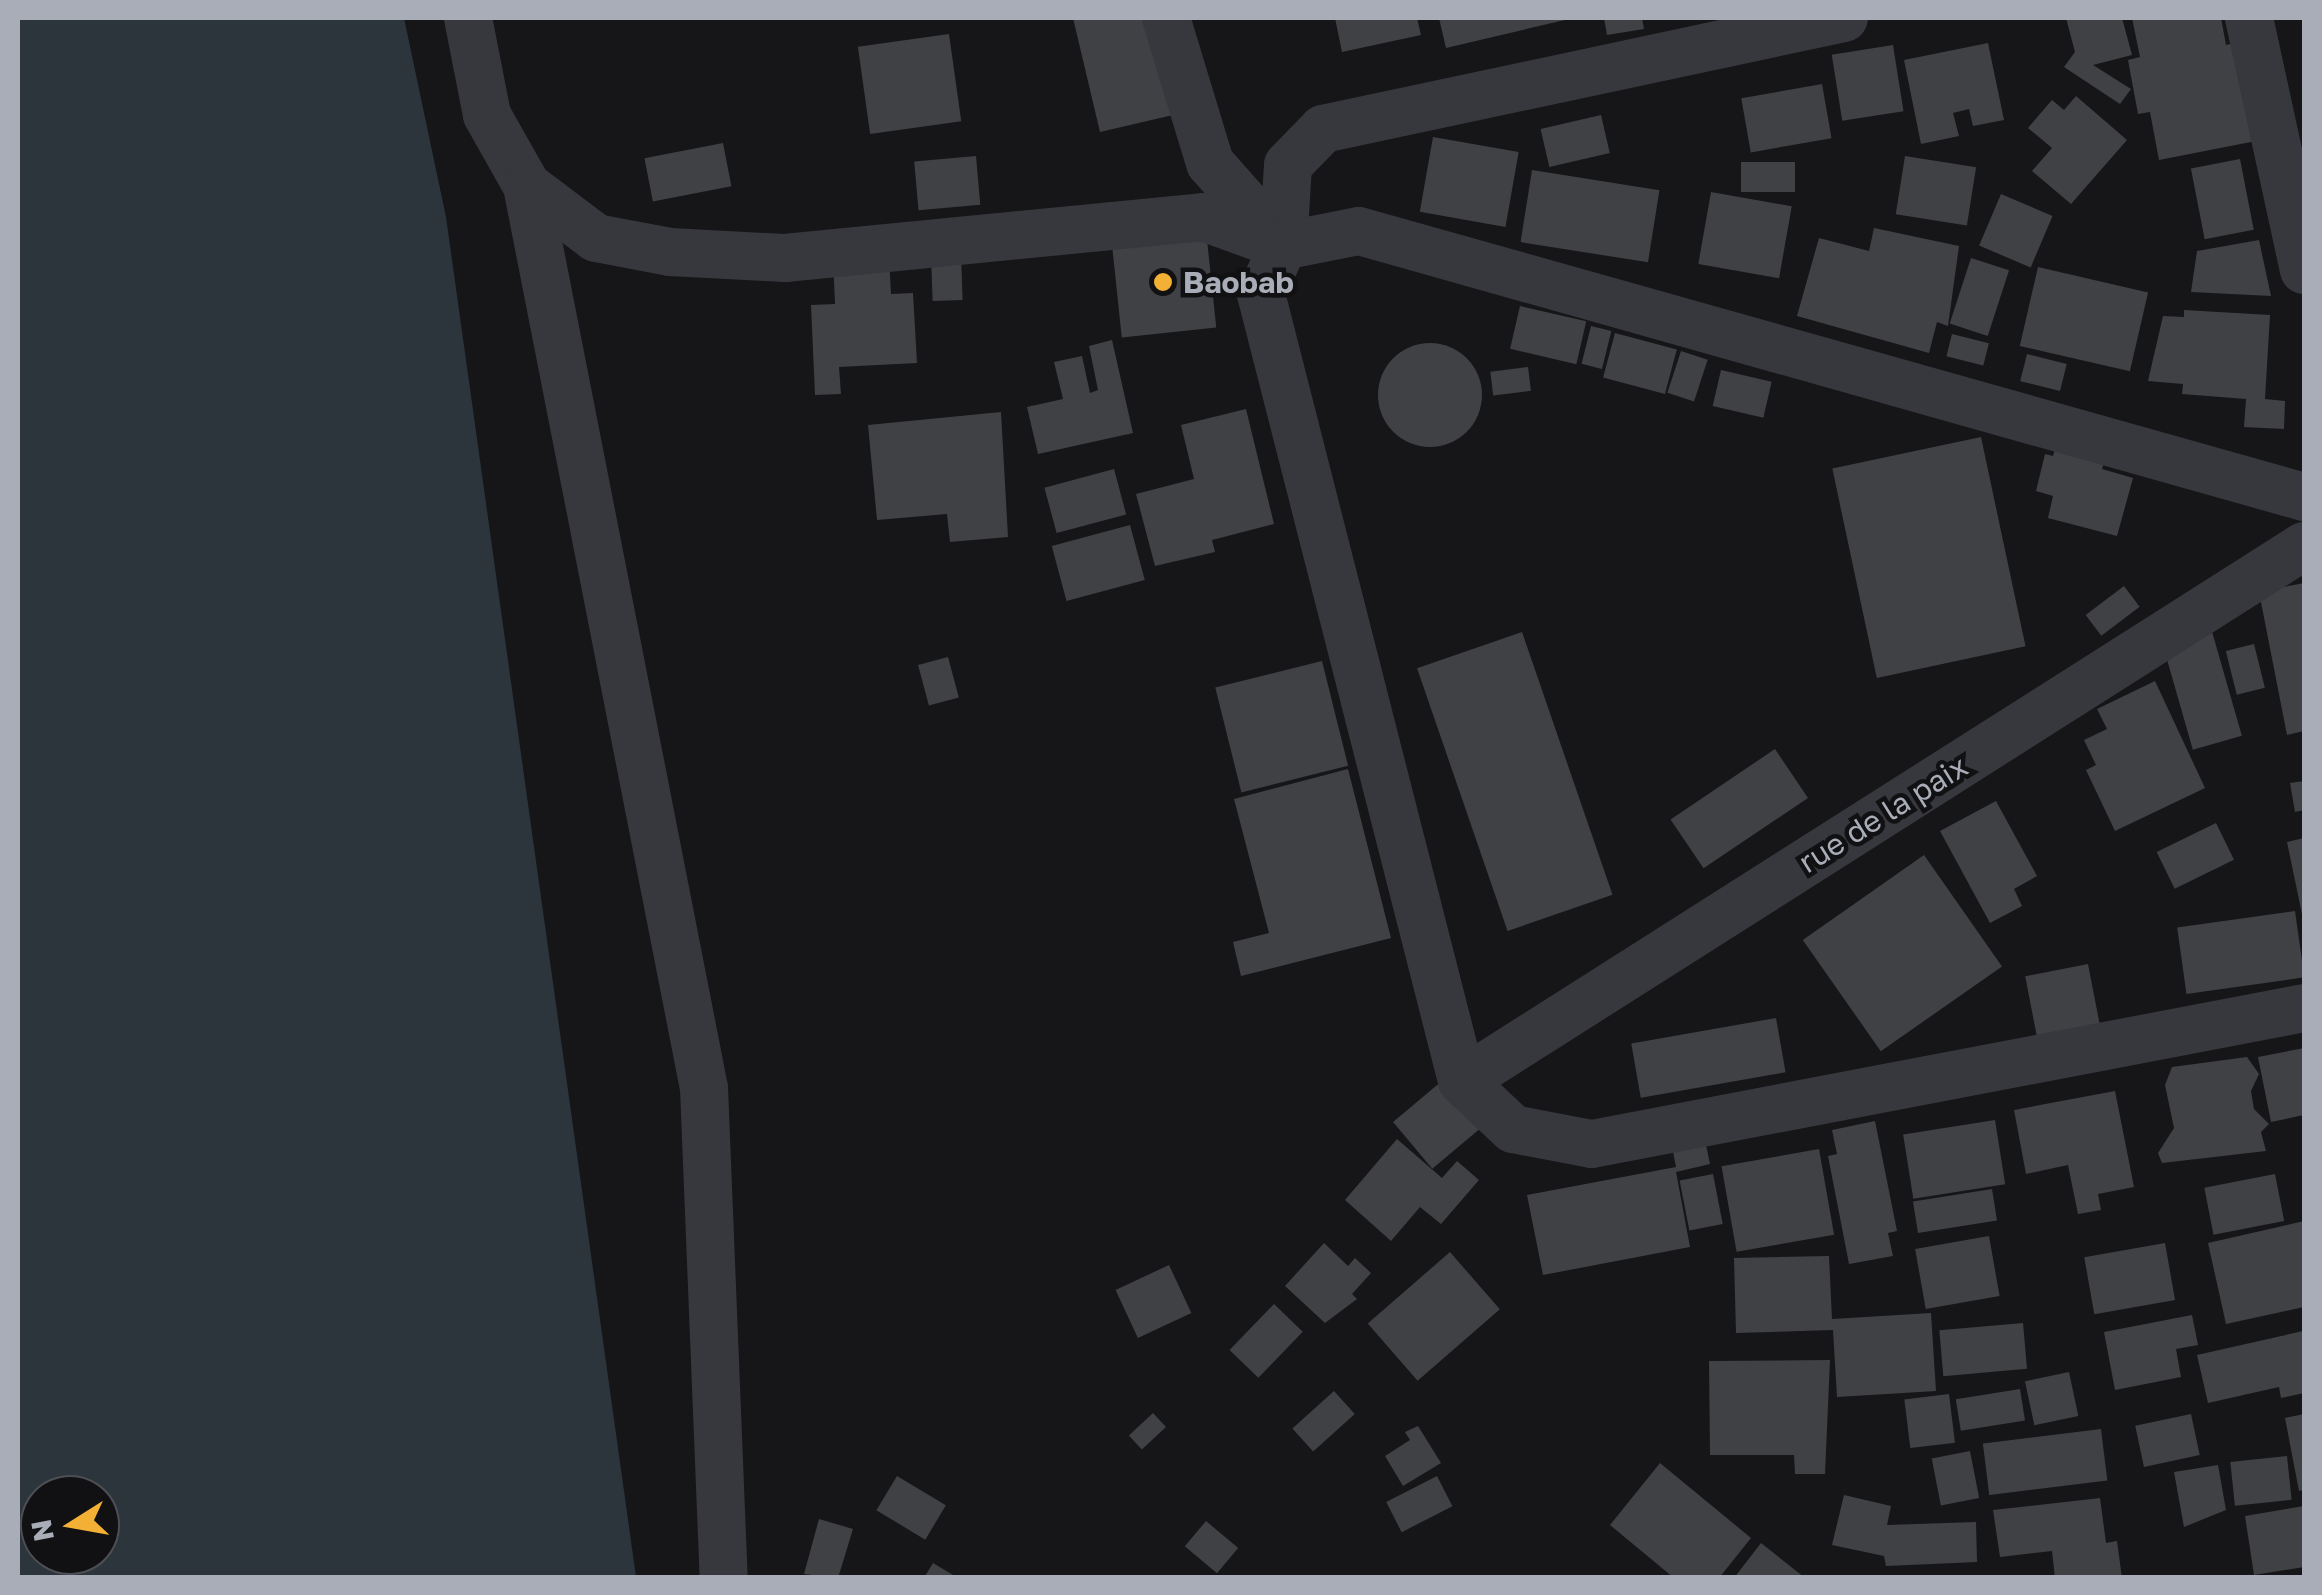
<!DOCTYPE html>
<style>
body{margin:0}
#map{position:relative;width:2322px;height:1595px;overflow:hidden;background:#161618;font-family:"Golos Text",sans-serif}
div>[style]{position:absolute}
.water>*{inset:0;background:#2c353c}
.building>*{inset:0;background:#404145;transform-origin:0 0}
.round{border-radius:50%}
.street>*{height:48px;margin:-24px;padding:0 24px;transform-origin:24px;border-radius:24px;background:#37383d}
.dots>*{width:28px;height:28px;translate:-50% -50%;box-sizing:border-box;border:5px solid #111113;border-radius:50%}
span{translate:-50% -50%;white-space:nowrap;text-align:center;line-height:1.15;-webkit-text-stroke:9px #111113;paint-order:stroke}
.poi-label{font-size:30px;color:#a8adb8;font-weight:700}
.left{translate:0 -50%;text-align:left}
.street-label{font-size:30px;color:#a8adb8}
.frame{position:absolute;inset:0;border:20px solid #a8adb8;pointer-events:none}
.north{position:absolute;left:20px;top:1475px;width:100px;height:100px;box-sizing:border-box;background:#111113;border:2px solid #4d4f55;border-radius:50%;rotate:259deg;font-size:28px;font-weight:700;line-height:40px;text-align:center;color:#a8adb8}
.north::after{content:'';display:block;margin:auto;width:35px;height:45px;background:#f2b134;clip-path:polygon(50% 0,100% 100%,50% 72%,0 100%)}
</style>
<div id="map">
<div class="water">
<div style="clip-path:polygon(evenodd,18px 18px,404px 18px,446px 217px,636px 1577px,18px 1577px,18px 18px,40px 1495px,100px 1495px,100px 1555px,40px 1555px,40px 1495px)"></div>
</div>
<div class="building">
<div style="clip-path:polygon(1073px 18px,1150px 18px,1173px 115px,1100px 132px)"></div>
<div style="clip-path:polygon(1335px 18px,1417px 18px,1421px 35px,1342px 52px)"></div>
<div style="clip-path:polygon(1439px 18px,1569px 18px,1569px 19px,1446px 48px)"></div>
<div style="clip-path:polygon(1604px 18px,1642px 18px,1644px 29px,1607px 35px)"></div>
<div style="clip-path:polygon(2066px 18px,2122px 18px,2132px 55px,2093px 65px,2131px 89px,2120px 104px,2064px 67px,2075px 52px)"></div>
<div style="clip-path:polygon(2132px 18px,2221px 18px,2226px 45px,2238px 42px,2256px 141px,2159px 160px,2150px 112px,2138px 114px,2128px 60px,2140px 57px)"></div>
<div style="left:949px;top:34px;width:88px;height:92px;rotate:82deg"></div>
<div style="clip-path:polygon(1988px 43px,2004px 120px,1973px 126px,1969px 109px,1953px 113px,1959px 136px,1921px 144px,1904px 60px)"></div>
<div style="left:1893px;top:45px;width:67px;height:62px;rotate:81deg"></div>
<div style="left:1822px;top:84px;width:55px;height:82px;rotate:80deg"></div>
<div style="clip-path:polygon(2076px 96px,2127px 140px,2071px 204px,2032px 171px,2052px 148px,2028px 128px,2052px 100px,2064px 110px)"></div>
<div style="left:1601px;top:115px;width:39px;height:62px;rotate:77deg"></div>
<div style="left:1433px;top:137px;width:87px;height:76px;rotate:10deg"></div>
<div style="left:723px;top:143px;width:44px;height:80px;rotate:79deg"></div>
<div style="left:976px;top:156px;width:49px;height:62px;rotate:85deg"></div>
<div style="left:1905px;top:156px;width:72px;height:59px;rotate:9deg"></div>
<div style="left:2240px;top:159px;width:72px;height:50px;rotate:79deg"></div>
<div style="left:1795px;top:162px;width:30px;height:54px;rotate:90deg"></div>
<div style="left:1532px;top:170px;width:129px;height:73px;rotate:9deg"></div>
<div style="left:1711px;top:192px;width:82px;height:73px;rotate:10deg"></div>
<div style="left:2001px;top:194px;width:56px;height:56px;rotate:23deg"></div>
<div style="clip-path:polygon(1874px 228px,1959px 246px,1948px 326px,1937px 322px,1929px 353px,1797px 316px,1819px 238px,1869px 251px)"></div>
<div style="left:1206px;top:230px;width:98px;height:95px;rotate:84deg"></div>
<div style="clip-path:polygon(2259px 240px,2271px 296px,2191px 292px,2197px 251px)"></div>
<div style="left:961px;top:254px;width:46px;height:30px;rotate:88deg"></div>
<div style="clip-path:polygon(889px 256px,891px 294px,913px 293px,917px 363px,839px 367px,841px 394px,815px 395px,811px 305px,835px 304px,833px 258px)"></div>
<div style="left:1971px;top:258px;width:40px;height:69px;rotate:18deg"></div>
<div style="left:2038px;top:267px;width:113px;height:81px;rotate:13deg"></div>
<div style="left:1520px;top:306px;width:68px;height:44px;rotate:13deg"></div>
<div style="clip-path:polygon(2184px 310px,2270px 315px,2265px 399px,2285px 401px,2284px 429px,2244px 427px,2246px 399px,2182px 394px,2183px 384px,2148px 381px,2163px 316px,2184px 317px)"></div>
<div style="left:1591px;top:326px;width:21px;height:39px;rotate:14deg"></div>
<div style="left:1615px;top:333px;width:64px;height:46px;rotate:15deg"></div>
<div style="left:1952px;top:334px;width:38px;height:23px;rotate:14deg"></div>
<div style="clip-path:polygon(1112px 340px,1133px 433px,1038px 454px,1027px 407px,1063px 399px,1054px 362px,1082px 356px,1090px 393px,1098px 390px,1089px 346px)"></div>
<div class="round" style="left:1378px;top:343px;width:104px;height:104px"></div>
<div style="left:1681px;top:351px;width:28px;height:44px;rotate:18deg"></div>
<div style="left:2027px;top:354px;width:41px;height:28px;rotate:14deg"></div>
<div style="left:1528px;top:367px;width:24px;height:38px;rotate:83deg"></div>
<div style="left:1721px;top:370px;width:52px;height:37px;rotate:13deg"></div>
<div style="clip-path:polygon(1246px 409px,1274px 524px,1212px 540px,1215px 552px,1155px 566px,1136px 494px,1194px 479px,1181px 425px)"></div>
<div style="clip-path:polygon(1001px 412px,1008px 537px,950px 542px,947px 514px,877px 520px,868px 425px)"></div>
<div style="left:1981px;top:437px;width:214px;height:152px;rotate:78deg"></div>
<div style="clip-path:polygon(2058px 439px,2107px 453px,2102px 469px,2133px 478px,2117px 536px,2048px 518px,2053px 496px,2036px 491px,2045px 454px,2053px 456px)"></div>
<div style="left:1114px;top:469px;width:47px;height:72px;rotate:75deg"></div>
<div style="left:1130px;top:525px;width:57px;height:81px;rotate:75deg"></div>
<div style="clip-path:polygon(2304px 583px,2304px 731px,2287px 735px,2259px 592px)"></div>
<div style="left:2124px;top:586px;width:26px;height:48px;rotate:53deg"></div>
<div style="left:2211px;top:628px;width:112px;height:51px;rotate:74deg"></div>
<div style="left:1522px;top:632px;width:278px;height:111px;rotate:71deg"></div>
<div style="left:2254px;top:644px;width:45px;height:29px;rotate:76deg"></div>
<div style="left:948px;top:657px;width:42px;height:31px;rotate:75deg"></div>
<div style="left:1322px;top:661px;width:108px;height:110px;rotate:76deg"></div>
<div style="clip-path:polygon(2155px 681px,2205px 788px,2115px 831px,2086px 770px,2096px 765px,2084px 740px,2107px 729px,2097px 709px)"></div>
<div style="left:1775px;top:749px;width:59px;height:126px;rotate:56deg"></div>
<div style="clip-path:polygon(1348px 769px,1391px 938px,1241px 976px,1233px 942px,1269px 933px,1234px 799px)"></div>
<div style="clip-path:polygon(2304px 781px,2304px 810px,2295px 812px,2290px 783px)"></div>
<div style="clip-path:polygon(1996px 801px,2037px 876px,2014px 889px,2022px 906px,1990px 923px,1940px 831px)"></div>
<div style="left:2216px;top:823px;width:41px;height:66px;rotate:64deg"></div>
<div style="clip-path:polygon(2304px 838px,2304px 919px,2303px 919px,2287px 842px)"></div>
<div style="left:1924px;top:855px;width:136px;height:148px;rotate:55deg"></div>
<div style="left:2295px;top:911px;width:67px;height:119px;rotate:82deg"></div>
<div style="left:2088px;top:964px;width:65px;height:64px;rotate:79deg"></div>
<div style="left:1776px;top:1018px;width:55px;height:147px;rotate:80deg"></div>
<div style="clip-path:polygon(2304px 1048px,2304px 1115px,2271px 1122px,2258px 1057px)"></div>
<div style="clip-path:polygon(2247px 1057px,2259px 1074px,2251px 1091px,2254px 1109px,2269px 1124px,2261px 1132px,2266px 1151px,2162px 1163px,2158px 1153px,2174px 1128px,2165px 1085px,2172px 1067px)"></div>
<div style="left:1449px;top:1075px;width:61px;height:73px;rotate:50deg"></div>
<div style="clip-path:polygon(2115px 1091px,2134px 1187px,2098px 1194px,2101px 1210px,2078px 1214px,2068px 1165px,2026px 1174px,2014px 1110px)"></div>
<div style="left:1995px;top:1120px;width:65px;height:93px;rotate:81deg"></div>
<div style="clip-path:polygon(1875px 1121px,1897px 1231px,1888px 1233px,1893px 1256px,1849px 1264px,1828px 1156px,1837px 1154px,1832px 1130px)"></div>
<div style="clip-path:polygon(1397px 1139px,1442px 1178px,1457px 1161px,1479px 1180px,1441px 1224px,1420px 1207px,1391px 1241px,1345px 1200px)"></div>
<div style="clip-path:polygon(1706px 1145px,1710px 1164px,1676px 1172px,1690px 1247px,1543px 1275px,1527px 1195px,1676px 1167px,1673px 1152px)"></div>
<div style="left:1819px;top:1149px;width:87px;height:99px;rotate:80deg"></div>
<div style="left:1713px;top:1174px;width:51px;height:34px;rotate:79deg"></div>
<div style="left:2275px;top:1174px;width:48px;height:72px;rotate:79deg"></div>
<div style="left:1992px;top:1189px;width:32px;height:80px;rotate:81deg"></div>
<div style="clip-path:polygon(2304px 1221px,2304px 1307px,2226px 1324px,2208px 1243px)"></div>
<div style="left:1989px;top:1236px;width:61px;height:75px;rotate:80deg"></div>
<div style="clip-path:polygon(1324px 1243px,1348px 1266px,1355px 1258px,1371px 1273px,1352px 1294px,1357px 1299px,1325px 1323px,1285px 1286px)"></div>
<div style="left:2165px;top:1243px;width:58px;height:82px;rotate:80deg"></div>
<div style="left:1450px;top:1252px;width:76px;height:109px;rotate:49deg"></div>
<div style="clip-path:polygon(1829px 1256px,1832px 1319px,1931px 1313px,1936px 1391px,1837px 1397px,1833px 1330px,1736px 1333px,1734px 1258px)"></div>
<div style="left:1169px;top:1265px;width:53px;height:59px;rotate:65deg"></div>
<div style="left:1274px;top:1304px;width:40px;height:64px;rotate:44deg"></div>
<div style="clip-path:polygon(2192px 1315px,2198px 1345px,2176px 1349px,2181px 1377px,2115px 1390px,2104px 1332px)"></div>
<div style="left:2023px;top:1323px;width:46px;height:84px;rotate:85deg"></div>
<div style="clip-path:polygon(2303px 1331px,2304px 1393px,2281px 1398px,2279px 1387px,2208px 1403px,2197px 1355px)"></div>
<div style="clip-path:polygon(1830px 1360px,1825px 1474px,1795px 1474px,1794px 1455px,1710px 1455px,1709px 1361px)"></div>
<div style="left:2069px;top:1372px;width:45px;height:45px;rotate:78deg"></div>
<div style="left:2020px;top:1389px;width:32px;height:65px;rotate:81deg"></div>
<div style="left:1334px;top:1391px;width:31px;height:56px;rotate:48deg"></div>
<div style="left:1949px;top:1394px;width:49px;height:45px;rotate:83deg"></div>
<div style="left:1153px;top:1413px;width:19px;height:33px;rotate:47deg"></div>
<div style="left:2191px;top:1414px;width:42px;height:57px;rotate:78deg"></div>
<div style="clip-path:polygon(2304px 1414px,2304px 1490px,2299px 1491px,2285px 1418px)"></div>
<div style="clip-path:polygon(1418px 1426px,1441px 1463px,1403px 1486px,1385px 1456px,1410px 1440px,1405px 1432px)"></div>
<div style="left:2101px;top:1429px;width:52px;height:119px;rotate:83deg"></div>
<div style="left:1970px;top:1451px;width:48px;height:39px;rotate:79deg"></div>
<div style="left:2287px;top:1456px;width:44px;height:57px;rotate:84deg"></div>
<div style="clip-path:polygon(1660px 1463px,1751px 1538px,1719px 1578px,1674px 1578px,1610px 1525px)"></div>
<div style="clip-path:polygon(2218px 1465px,2226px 1510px,2184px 1527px,2174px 1472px)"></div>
<div style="left:897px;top:1476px;width:57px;height:40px;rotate:31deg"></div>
<div style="left:1437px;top:1476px;width:34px;height:57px;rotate:63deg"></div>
<div style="clip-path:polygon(1844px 1495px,1891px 1506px,1887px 1525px,1976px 1522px,1977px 1562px,1886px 1566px,1884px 1556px,1832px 1545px)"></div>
<div style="clip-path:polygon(2100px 1498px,2106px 1543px,2117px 1541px,2122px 1578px,2055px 1578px,2052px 1551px,2000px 1557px,1993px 1510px)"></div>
<div style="clip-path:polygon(2304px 1506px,2304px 1567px,2254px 1575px,2245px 1516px)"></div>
<div style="clip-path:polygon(819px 1519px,853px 1529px,838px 1578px,804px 1574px)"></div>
<div style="left:1206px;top:1521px;width:42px;height:33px;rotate:40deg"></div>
<div style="clip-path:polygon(1761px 1543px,1805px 1578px,1734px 1578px)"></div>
<div style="clip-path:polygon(933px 1563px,958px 1578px,924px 1578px)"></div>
</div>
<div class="street">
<div style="left:468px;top:18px;width:99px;rotate:78.9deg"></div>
<div style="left:487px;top:115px;width:81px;rotate:60.6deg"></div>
<div style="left:527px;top:186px;width:919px;rotate:78.9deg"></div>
<div style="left:704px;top:1088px;width:490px;rotate:87.7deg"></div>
<div style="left:1166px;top:18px;width:152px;rotate:73.1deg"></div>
<div style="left:1210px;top:163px;width:104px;rotate:48.5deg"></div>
<div style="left:1844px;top:18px;width:533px;rotate:167.97deg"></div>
<div style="left:1323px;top:129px;width:50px;rotate:134.2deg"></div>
<div style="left:1288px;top:165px;width:81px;rotate:93.5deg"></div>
<div style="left:1283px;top:246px;width:53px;rotate:114.6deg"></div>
<div style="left:1261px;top:294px;width:812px;rotate:75.67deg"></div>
<div style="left:1462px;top:1081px;width:70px;rotate:43.3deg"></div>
<div style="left:1513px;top:1129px;width:80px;rotate:10.8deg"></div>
<div style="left:1592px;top:1144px;width:725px;rotate:-10.81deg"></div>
<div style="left:2249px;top:18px;width:258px;rotate:77.7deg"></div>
<div style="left:527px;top:186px;width:86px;rotate:37deg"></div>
<div style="left:596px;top:238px;width:75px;rotate:10.7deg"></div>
<div style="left:670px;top:252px;width:115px;rotate:3deg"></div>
<div style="left:785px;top:258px;width:420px;rotate:-5.6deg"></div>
<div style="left:1203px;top:217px;width:85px;rotate:19.9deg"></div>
<div style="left:1283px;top:246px;width:77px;rotate:-11.2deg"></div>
<div style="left:1359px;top:231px;width:982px;rotate:15.72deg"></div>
<div style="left:1462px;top:1081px;width:998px;rotate:-32.43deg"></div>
</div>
<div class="dots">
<div style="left:1163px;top:282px;background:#f2b134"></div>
</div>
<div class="poi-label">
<span class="left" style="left:1183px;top:282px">Baobab</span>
</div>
<div class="street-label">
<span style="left:1883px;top:814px;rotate:-32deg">rue de la paix</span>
</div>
<div class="frame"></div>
<div class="north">N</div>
</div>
